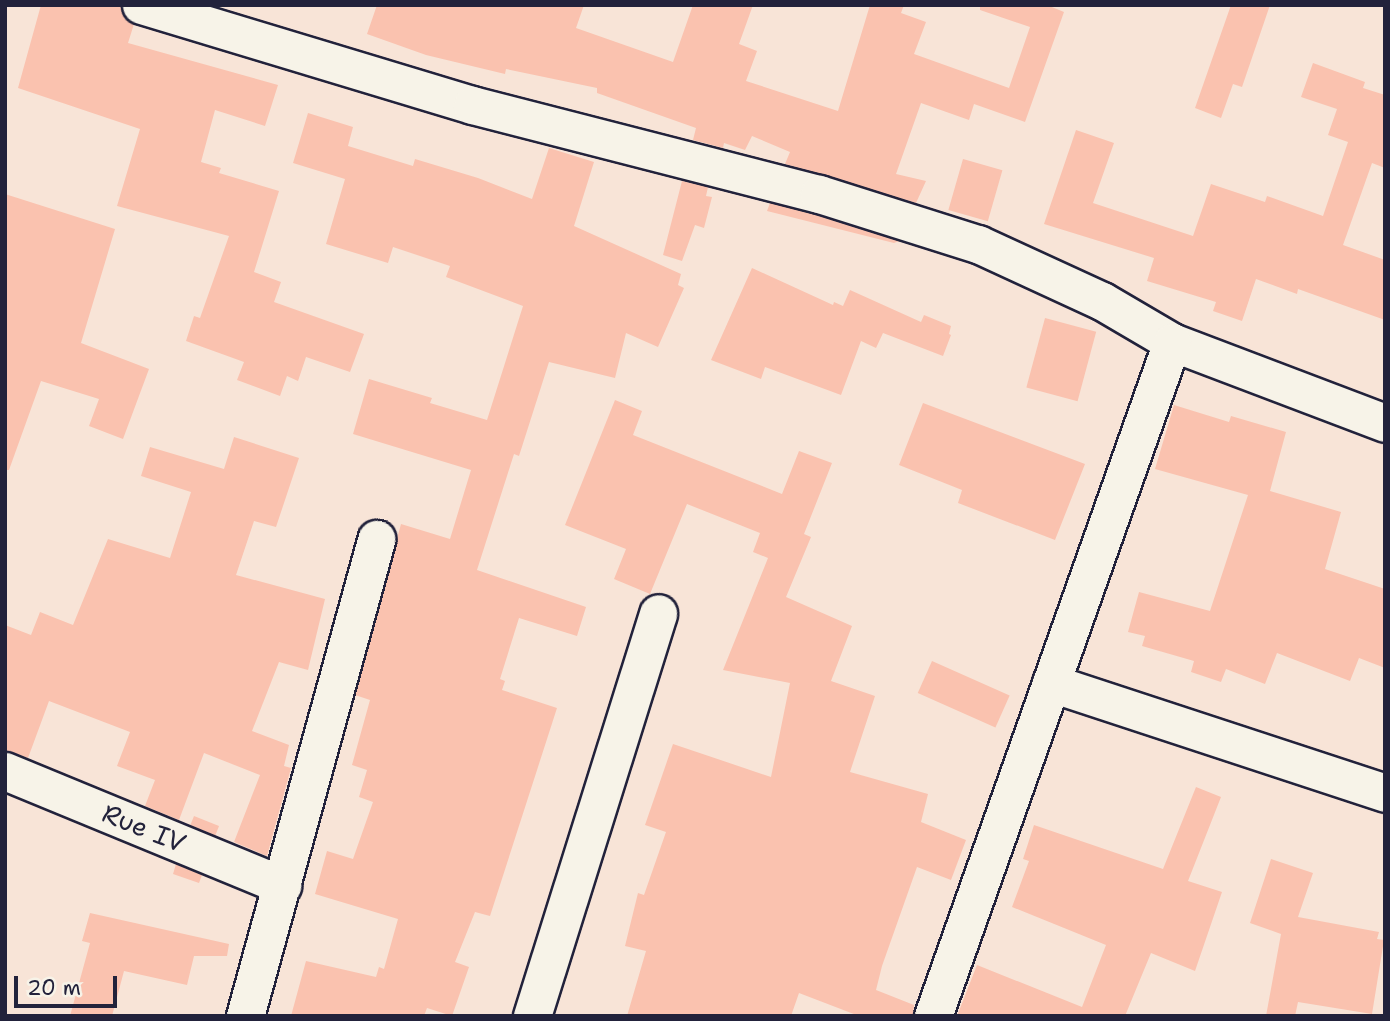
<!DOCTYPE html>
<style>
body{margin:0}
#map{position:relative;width:1390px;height:1021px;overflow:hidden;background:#f8e4d7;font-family:"Shantell Sans",sans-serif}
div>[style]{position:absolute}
.building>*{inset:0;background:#fac2af;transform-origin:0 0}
.roads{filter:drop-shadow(2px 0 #22223b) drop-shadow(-2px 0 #22223b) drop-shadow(0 2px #22223b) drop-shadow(0 -2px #22223b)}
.minor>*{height:37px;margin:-18.5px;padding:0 18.5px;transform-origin:18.5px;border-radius:18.5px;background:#f7f3e8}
span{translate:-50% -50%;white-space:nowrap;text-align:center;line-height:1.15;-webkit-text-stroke:6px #f7f3e8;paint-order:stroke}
.street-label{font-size:26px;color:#22223b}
.frame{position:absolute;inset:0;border:7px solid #22223b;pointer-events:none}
.scale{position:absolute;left:14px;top:976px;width:103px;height:32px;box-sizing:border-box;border:4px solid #22223b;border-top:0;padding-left:9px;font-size:21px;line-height:24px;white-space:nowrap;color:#22223b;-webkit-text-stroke:5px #f7f3e8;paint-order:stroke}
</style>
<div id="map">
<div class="building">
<div style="clip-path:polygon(41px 5px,121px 5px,125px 19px,134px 24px,128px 43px,278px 85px,265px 126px,215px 110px,201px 162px,221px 168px,219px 173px,279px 191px,254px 272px,281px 282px,274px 302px,364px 334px,350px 372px,306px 357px,298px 381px,287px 376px,280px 396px,237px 380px,244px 362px,186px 341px,194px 316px,200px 318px,229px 236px,117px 206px,140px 129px,18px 88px)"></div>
<div style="clip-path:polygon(377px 5px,584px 5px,576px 28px,673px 62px,693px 5px,753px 5px,739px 44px,757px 51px,746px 81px,838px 111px,870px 5px,904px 5px,901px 13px,926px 22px,914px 54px,1009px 88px,1030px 27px,980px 10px,980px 5px,1047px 5px,1064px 12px,1025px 122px,974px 104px,969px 120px,921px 103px,896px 174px,926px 181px,916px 203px,785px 164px,790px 152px,752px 136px,745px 150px,724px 143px,723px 148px,693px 140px,696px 128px,597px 93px,597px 88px,506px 69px,505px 74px,426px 55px,367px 34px)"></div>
<div style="clip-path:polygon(1231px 5px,1270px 5px,1242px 87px,1233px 84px,1221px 118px,1195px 108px)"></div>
<div style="clip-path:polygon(1313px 63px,1365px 82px,1363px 88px,1385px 95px,1385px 168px,1372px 163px,1343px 245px,1385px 260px,1385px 320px,1298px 289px,1297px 294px,1256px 279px,1242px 321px,1213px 311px,1216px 302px,1147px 281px,1154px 258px,1044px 224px,1076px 130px,1114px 143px,1093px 203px,1193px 236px,1211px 184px,1265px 202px,1267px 196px,1323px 216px,1348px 142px,1328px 135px,1337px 109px,1301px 97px)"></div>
<div style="clip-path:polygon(308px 113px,353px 127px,348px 146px,413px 166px,415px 159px,478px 178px,532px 199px,549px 148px,594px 162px,574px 226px,681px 274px,678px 285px,684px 288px,658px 347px,626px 333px,615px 378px,549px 362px,519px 456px,514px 454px,477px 570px,586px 607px,577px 636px,519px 618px,500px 679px,505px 681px,502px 690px,557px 708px,490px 916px,475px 912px,455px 962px,469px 967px,452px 1016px,427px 1008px,424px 1016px,291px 1016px,306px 961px,376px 977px,379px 967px,384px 969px,398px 919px,315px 894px,327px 851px,353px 859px,373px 802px,359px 797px,367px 770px,352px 765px,370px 700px,355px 695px,401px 524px,450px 539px,471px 470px,353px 434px,369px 379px,432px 398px,430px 403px,487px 420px,523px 306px,446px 277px,450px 266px,393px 247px,388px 263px,326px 244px,345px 179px,293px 163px)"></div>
<div style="left:963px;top:159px;width:41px;height:53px;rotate:16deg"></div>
<div style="clip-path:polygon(682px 181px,708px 187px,706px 196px,712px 197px,704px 228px,695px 225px,682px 261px,663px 255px)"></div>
<div style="clip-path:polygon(5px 194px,115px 229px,81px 343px,149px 369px,123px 439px,89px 426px,99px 399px,41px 381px,9px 470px,5px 470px)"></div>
<div style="clip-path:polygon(770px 203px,813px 214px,899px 241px,894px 243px,767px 211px)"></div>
<div style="clip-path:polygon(752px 268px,833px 305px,834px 302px,843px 306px,850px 290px,921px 322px,924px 315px,951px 326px,949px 334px,951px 335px,943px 356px,883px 333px,876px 348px,861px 341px,841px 395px,765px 367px,761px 379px,711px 360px)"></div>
<div style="left:1045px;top:318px;width:53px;height:72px;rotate:15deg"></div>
<div style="clip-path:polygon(615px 400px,642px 411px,633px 435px,782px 494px,799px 451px,832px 463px,804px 534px,811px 537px,786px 597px,852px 626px,831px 681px,875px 696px,850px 772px,928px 794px,921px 822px,966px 840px,951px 880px,917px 867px,882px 966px,876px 990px,914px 1005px,913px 1016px,859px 1016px,799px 993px,791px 1016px,627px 1016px,646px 951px,625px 946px,638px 893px,644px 895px,666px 832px,645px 825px,673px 744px,771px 777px,790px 683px,723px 670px,768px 558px,753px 552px,760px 533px,687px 504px,650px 594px,614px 579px,626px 549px,565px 525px)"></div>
<div style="clip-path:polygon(923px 403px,1085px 464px,1055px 540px,958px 503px,962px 490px,899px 465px)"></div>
<div style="clip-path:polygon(1174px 405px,1229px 422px,1231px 416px,1286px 432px,1270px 491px,1341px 512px,1325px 569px,1385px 589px,1385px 668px,1359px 658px,1350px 681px,1277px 653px,1265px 684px,1226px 669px,1221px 682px,1191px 672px,1194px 661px,1142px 646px,1145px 636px,1128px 632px,1139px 592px,1210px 611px,1248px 495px,1155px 469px)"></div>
<div style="clip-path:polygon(234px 437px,299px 458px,276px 527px,254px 521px,236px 575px,325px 599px,308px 670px,279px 662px,252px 731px,289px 745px,284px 766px,291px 768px,267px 856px,234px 842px,260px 775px,204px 753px,179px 820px,145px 806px,155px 780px,117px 766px,130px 732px,49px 701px,28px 758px,5px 750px,5px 625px,31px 635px,40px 612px,73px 625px,108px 539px,170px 558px,191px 492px,141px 476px,150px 447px,224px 469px)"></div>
<div style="left:932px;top:661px;width:85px;height:35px;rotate:24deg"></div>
<div style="clip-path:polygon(1196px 787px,1221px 797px,1188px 881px,1222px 892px,1195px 971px,1151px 953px,1125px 1016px,957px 1016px,977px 965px,1082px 1007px,1106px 945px,1012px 907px,1029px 861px,1023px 859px,1034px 825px,1163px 869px)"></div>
<div style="left:194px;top:816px;width:27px;height:10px;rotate:22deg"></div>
<div style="clip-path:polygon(1271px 859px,1313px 873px,1298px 917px,1379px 932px,1377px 939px,1384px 940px,1372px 1014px,1298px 1002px,1295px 1016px,1266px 1016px,1281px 934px,1250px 923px)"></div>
<div style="clip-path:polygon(176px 864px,202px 875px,199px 883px,173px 874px)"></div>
<div style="clip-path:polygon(90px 913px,229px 944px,227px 956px,194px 956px,187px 985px,124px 971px,112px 1016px,70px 1016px,90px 943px,82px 941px)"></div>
</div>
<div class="roads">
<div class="minor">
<div style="left:141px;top:5px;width:346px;rotate:16.8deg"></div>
<div style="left:472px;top:105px;width:358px;rotate:14.4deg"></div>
<div style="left:819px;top:194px;width:167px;rotate:17.5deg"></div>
<div style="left:978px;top:244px;width:136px;rotate:24.7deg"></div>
<div style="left:1102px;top:301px;width:81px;rotate:30.4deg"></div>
<div style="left:1172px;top:342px;width:228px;rotate:20.8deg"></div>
<div style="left:1051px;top:683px;width:352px;rotate:18.2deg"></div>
<div style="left:5px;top:771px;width:300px;rotate:22.4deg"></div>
<div style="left:245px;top:1016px;width:495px;rotate:-74.6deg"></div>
<div style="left:532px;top:1016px;width:422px;rotate:-72.6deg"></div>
<div style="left:933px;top:1016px;width:715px;rotate:-70.48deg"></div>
</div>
</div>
<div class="street-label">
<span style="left:144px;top:828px;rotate:22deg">Rue IV</span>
</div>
<div class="frame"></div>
<div class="scale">20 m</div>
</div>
